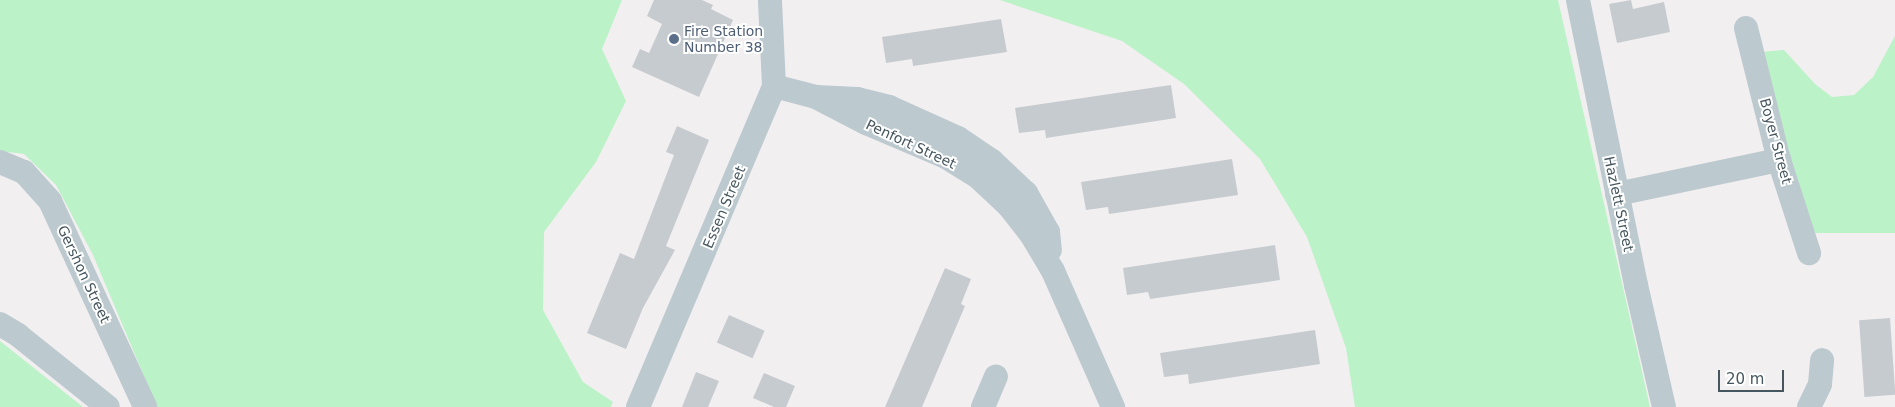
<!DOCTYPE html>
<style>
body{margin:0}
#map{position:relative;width:1895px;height:407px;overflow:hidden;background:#f2eff0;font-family:"DejaVu Sans",sans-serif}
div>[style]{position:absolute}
.green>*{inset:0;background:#bbf2c8}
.building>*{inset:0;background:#c6cbcf;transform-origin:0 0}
.minor>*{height:24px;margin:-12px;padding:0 12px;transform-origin:12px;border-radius:12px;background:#bcc9cf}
.dots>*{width:14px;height:14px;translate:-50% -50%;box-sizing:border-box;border:2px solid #fff;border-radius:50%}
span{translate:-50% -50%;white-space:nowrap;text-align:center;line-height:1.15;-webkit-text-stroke:4px #fff;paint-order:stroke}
.service-label{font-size:14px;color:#4e5e75}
.left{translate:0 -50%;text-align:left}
.street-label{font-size:14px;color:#46565e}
.scale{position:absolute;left:1718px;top:370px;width:66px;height:22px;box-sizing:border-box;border:2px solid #46565e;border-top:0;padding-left:6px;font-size:15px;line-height:18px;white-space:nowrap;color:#46565e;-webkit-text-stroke:4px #fff;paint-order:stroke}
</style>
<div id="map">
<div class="green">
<div style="clip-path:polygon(0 0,622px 0,602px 49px,626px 101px,596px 162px,544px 232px,543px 310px,583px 382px,613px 402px,611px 407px,157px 407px,93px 255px,56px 185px,24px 154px,0 151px)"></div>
<div style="clip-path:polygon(1000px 0,1558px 0,1650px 407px,1355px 407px,1346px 348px,1307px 237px,1260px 159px,1184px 84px,1122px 41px)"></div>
<div style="clip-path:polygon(1895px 36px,1895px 233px,1811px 233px,1761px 52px,1784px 50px,1815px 84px,1832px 97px,1854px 95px,1873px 77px)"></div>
<div style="clip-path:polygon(0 341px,83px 407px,0 407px)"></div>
</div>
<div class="building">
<div style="clip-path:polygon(654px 0,702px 0,713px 5px,711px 9px,733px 20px,699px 97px,632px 67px,640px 49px,649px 53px,662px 24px,647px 16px)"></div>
<div style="clip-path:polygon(1631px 0,1633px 9px,1664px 2px,1670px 32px,1617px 43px,1609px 4px)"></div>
<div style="clip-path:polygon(1001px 19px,1007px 52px,913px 66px,912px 59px,886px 63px,882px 37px)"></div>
<div style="clip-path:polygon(1171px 85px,1176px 118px,1046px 138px,1045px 130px,1019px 133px,1015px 108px)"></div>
<div style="clip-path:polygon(677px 126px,709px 140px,666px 246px,675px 250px,643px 308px,626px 349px,587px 333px,620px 253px,634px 259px,674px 155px,666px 152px)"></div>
<div style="clip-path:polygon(1232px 159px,1238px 195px,1109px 214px,1108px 207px,1086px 210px,1081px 182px)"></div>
<div style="clip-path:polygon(1275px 245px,1280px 280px,1150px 299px,1148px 292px,1127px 295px,1123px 268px)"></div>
<div style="clip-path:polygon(945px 268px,971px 279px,961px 304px,965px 306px,922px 407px,885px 407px)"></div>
<div style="left:729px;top:315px;width:39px;height:30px;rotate:24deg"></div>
<div style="left:1890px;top:318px;width:77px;height:31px;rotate:86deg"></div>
<div style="clip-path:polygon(1315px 330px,1320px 364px,1189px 384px,1188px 374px,1164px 377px,1160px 353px)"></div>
<div style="clip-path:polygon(696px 372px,719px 381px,708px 407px,682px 407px)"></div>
<div style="clip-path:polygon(764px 373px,795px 386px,786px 407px,774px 407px,753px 398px)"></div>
</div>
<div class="minor">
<div style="left:1578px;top:0;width:291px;rotate:78.5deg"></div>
<div style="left:1636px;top:285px;width:125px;rotate:77.1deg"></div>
<div style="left:1746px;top:28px;width:136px;rotate:76deg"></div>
<div style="left:1779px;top:160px;width:98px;rotate:72.1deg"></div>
<div style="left:774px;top:86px;width:43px;rotate:14.7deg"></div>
<div style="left:816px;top:97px;width:41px;rotate:2.8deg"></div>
<div style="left:857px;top:99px;width:33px;rotate:14deg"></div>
<div style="left:889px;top:107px;width:76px;rotate:24.2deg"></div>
<div style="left:958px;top:138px;width:41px;rotate:34.1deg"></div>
<div style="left:992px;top:161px;width:47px;rotate:43.3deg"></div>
<div style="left:1026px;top:193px;width:45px;rotate:60.6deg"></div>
<div style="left:1048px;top:232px;width:18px;rotate:84deg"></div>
<div style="left:816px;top:97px;width:56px;rotate:27.5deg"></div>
<div style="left:866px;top:123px;width:87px;rotate:23deg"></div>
<div style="left:946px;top:157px;width:39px;rotate:32deg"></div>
<div style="left:979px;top:178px;width:41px;rotate:43deg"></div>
<div style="left:1009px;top:206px;width:36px;rotate:52deg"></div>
<div style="left:1031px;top:234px;width:43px;rotate:59.3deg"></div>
<div style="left:1053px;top:271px;width:149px;rotate:66.2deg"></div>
<div style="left:0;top:162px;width:26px;rotate:23deg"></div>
<div style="left:24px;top:172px;width:39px;rotate:48deg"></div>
<div style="left:50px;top:201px;width:227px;rotate:65.2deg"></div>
<div style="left:1617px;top:194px;width:166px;rotate:-11.9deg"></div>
<div style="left:0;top:324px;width:21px;rotate:31deg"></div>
<div style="left:18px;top:335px;width:115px;rotate:38.7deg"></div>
<div style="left:638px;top:407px;width:349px;rotate:-67deg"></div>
<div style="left:774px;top:86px;width:86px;rotate:-92.7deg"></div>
<div style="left:983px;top:407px;width:33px;rotate:-67deg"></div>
<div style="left:1809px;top:407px;width:25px;rotate:-64deg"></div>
<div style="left:1820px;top:384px;width:24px;rotate:-85deg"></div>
</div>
<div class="dots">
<div style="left:674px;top:39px;background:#5c6f8a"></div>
</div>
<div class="service-label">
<span class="left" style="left:684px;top:39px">Fire Station<br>Number 38</span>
</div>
<div class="street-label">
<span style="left:1776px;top:141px;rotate:75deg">Boyer Street</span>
<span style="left:911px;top:144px;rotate:25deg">Penfort Street</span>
<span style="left:1619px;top:204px;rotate:78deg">Hazlett Street</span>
<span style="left:724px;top:207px;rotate:-67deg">Essen Street</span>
<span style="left:84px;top:274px;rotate:65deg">Gershon Street</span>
</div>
<div class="scale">20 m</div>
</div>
